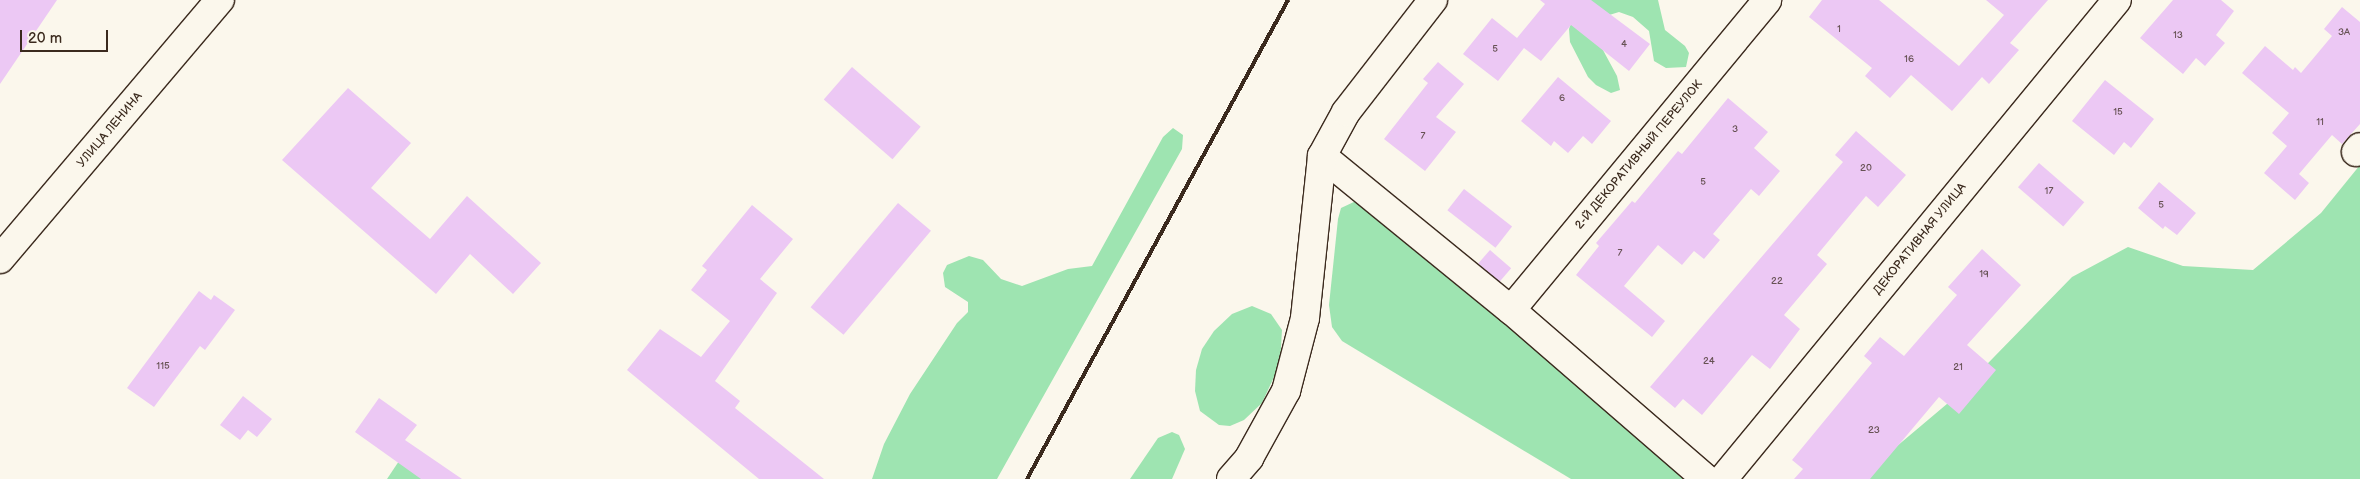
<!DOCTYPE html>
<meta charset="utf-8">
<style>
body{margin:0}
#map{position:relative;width:2360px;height:479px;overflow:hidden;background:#fbf7ec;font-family:"Balsamiq Sans",sans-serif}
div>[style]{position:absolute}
.green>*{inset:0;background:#9ee4b1}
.building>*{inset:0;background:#ecc8f4;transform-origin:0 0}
.roads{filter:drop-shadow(1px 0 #3b2a1e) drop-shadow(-1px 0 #3b2a1e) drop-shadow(0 1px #3b2a1e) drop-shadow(0 -1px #3b2a1e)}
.street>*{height:28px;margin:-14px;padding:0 14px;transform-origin:14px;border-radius:14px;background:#fbf7ec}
.primary>*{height:28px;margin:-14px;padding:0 14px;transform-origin:14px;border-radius:14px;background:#fbf7ec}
.rail>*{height:4px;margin:-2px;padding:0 2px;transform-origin:2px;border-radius:2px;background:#3b2a1e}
span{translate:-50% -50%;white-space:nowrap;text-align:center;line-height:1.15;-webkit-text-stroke:4px #fbf7ec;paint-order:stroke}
.number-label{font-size:10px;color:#675254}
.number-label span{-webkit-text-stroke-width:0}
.street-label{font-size:12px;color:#3b2a1e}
.scale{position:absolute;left:20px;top:30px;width:88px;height:22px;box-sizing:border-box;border:2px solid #3b2a1e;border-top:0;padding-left:6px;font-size:15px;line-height:18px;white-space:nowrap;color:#3b2a1e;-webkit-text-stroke:4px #fbf7ec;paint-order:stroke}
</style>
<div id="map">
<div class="green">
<div style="clip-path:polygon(1579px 0,1658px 0,1665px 30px,1685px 46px,1689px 53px,1686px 67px,1666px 68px,1654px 61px,1649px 31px,1633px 17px,1619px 12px,1606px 16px,1597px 39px,1617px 76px,1620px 90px,1611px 93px,1596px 85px,1588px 77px,1570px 42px,1569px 29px)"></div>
<div style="clip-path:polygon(1173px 128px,1183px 135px,1182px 149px,997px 479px,872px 479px,884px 444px,910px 394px,957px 323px,968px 312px,968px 302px,945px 287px,943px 273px,947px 265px,969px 256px,983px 260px,1001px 279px,1022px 286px,1068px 269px,1092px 266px,1163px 137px)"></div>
<div style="clip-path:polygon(2360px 165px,2360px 479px,1858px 479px,1954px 398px,2072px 277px,2128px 247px,2183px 266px,2253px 270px,2321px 213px)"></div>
<div style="clip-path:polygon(1356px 201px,1380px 209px,1687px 479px,1571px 479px,1342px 341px,1332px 327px,1329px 305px,1338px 219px,1341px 208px)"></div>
<div style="clip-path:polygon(1252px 306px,1271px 314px,1282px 330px,1280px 364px,1262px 403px,1244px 420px,1230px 426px,1219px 425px,1200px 411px,1195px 391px,1196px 370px,1202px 349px,1214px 331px,1232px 314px)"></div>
<div style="clip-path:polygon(1172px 432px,1179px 435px,1185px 449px,1172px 479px,1130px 479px,1158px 438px)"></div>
<div style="clip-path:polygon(401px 458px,431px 479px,387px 479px)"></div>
</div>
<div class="building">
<div style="clip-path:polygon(0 0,57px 0,0 84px)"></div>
<div style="clip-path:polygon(1540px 0,1591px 0,1650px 44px,1629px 71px,1571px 25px,1541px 61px,1524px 48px,1498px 81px,1463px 54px,1492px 18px,1517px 38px,1545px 4px)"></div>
<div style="clip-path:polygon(1822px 0,1879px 0,1959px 66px,2004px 15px,1986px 0,2048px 0,2010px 43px,2019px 50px,1989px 84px,1982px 77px,1952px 111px,1911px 75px,1890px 98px,1865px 76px,1872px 68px,1809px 17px)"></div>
<div style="clip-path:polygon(2173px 0,2221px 0,2234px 11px,2216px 35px,2225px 43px,2205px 66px,2196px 58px,2183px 74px,2140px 38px)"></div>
<div style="clip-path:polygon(2342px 7px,2360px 22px,2360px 124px,2342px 144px,2332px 135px,2299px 174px,2309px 183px,2295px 200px,2264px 173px,2287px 146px,2272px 133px,2289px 113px,2242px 73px,2265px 46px,2293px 70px,2295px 67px,2301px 73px,2332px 36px,2324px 29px)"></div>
<div style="clip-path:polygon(1438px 62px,1464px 84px,1436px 117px,1456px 132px,1425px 171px,1384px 139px,1428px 83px,1423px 79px)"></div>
<div style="left:852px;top:67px;width:91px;height:43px;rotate:41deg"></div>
<div style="clip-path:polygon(1558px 77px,1611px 121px,1592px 144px,1583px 136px,1568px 153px,1554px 141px,1551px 146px,1521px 121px)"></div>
<div style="clip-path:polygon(2105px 80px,2154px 119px,2131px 148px,2124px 142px,2114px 155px,2072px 121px)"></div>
<div style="clip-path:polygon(348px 88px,411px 143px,371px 188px,430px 239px,467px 196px,541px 263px,513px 294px,470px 254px,436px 294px,282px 160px)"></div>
<div style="clip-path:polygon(1728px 98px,1768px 132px,1754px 148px,1780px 171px,1759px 196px,1751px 189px,1713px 234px,1720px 240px,1704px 259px,1694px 251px,1682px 265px,1658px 245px,1624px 286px,1665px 321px,1652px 337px,1576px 275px,1599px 246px,1596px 243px,1632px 201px,1635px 203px,1678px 151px,1682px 154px)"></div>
<div style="clip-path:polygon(1856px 131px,1906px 175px,1878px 207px,1866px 196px,1817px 255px,1827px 264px,1784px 315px,1800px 329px,1770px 369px,1752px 355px,1702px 415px,1683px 399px,1675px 408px,1650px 387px,1843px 162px,1835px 155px)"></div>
<div style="left:2039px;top:163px;width:60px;height:32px;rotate:41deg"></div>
<div style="clip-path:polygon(2159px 182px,2196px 213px,2177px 235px,2165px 226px,2163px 229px,2138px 208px)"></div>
<div style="left:1464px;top:189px;width:61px;height:27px;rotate:38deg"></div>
<div style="left:898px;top:203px;width:43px;height:136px;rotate:40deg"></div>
<div style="clip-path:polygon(752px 205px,793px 239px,760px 279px,777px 293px,715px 381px,740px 401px,735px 408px,824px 479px,759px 479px,627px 370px,660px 329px,701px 357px,730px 321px,691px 290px,707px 270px,702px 266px)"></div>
<div style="clip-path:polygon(1982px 249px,2021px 285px,1967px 345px,1996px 370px,1959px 414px,1939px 397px,1870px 479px,1794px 479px,1803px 469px,1792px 460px,1872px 363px,1864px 356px,1880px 337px,1904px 356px,1957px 295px,1948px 287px)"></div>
<div style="left:1490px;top:250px;width:28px;height:18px;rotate:41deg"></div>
<div style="clip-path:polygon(199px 291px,211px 300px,214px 295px,235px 310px,205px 350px,200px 346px,154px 407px,127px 388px)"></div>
<div style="clip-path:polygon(243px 396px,272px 419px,257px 437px,248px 430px,240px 440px,220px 425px)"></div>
<div style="clip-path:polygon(379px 398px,417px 425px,405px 440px,462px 479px,421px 479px,355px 432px)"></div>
</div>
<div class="roads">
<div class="street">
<div style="left:2356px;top:152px;width:6px;rotate:-51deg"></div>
<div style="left:1322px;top:156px;width:244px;rotate:39.2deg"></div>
<div style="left:1511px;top:310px;width:258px;rotate:40.9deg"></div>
<div style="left:1511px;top:310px;width:402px;rotate:-50.4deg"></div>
<div style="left:1231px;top:479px;width:28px;rotate:-49deg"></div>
<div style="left:1249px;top:458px;width:77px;rotate:-61.1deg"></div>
<div style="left:1286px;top:391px;width:75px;rotate:-75.4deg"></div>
<div style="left:1305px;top:318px;width:163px;rotate:-84deg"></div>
<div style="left:1322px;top:156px;width:50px;rotate:-61.4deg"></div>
<div style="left:1346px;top:112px;width:142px;rotate:-52.2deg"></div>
<div style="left:1723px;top:479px;width:620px;rotate:-50.56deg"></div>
</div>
<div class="primary">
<div style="left:0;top:259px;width:340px;rotate:-49.7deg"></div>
</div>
</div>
<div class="rail">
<div style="left:1027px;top:479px;width:545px;rotate:-61.41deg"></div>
</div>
<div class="number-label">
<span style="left:1839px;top:30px">1</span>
<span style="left:2344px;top:33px">3А</span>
<span style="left:2178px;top:36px">13</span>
<span style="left:1624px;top:45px">4</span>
<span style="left:1495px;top:50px">5</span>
<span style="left:1909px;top:60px">16</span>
<span style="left:1562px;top:99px">6</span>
<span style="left:2118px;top:113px">15</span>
<span style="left:2320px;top:123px">11</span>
<span style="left:1735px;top:130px">3</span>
<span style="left:1423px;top:137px">7</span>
<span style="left:1866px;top:169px">20</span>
<span style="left:1703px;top:183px">5</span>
<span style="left:2049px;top:192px">17</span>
<span style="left:2161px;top:206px">5</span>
<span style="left:1620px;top:254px">7</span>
<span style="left:1984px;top:275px">19</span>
<span style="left:1777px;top:282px">22</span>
<span style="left:1709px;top:362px">24</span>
<span style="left:163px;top:367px">115</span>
<span style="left:1958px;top:368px">21</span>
<span style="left:1874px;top:431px">23</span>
</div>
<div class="street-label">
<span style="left:110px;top:130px;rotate:-50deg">УЛИЦА ЛЕНИНА</span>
<span style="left:1639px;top:155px;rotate:-50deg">2-Й ДЕКОРАТИВНЫЙ ПЕРЕУЛОК</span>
<span style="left:1920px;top:239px;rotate:-51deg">ДЕКОРАТИВНАЯ УЛИЦА</span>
</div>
<div class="scale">20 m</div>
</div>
